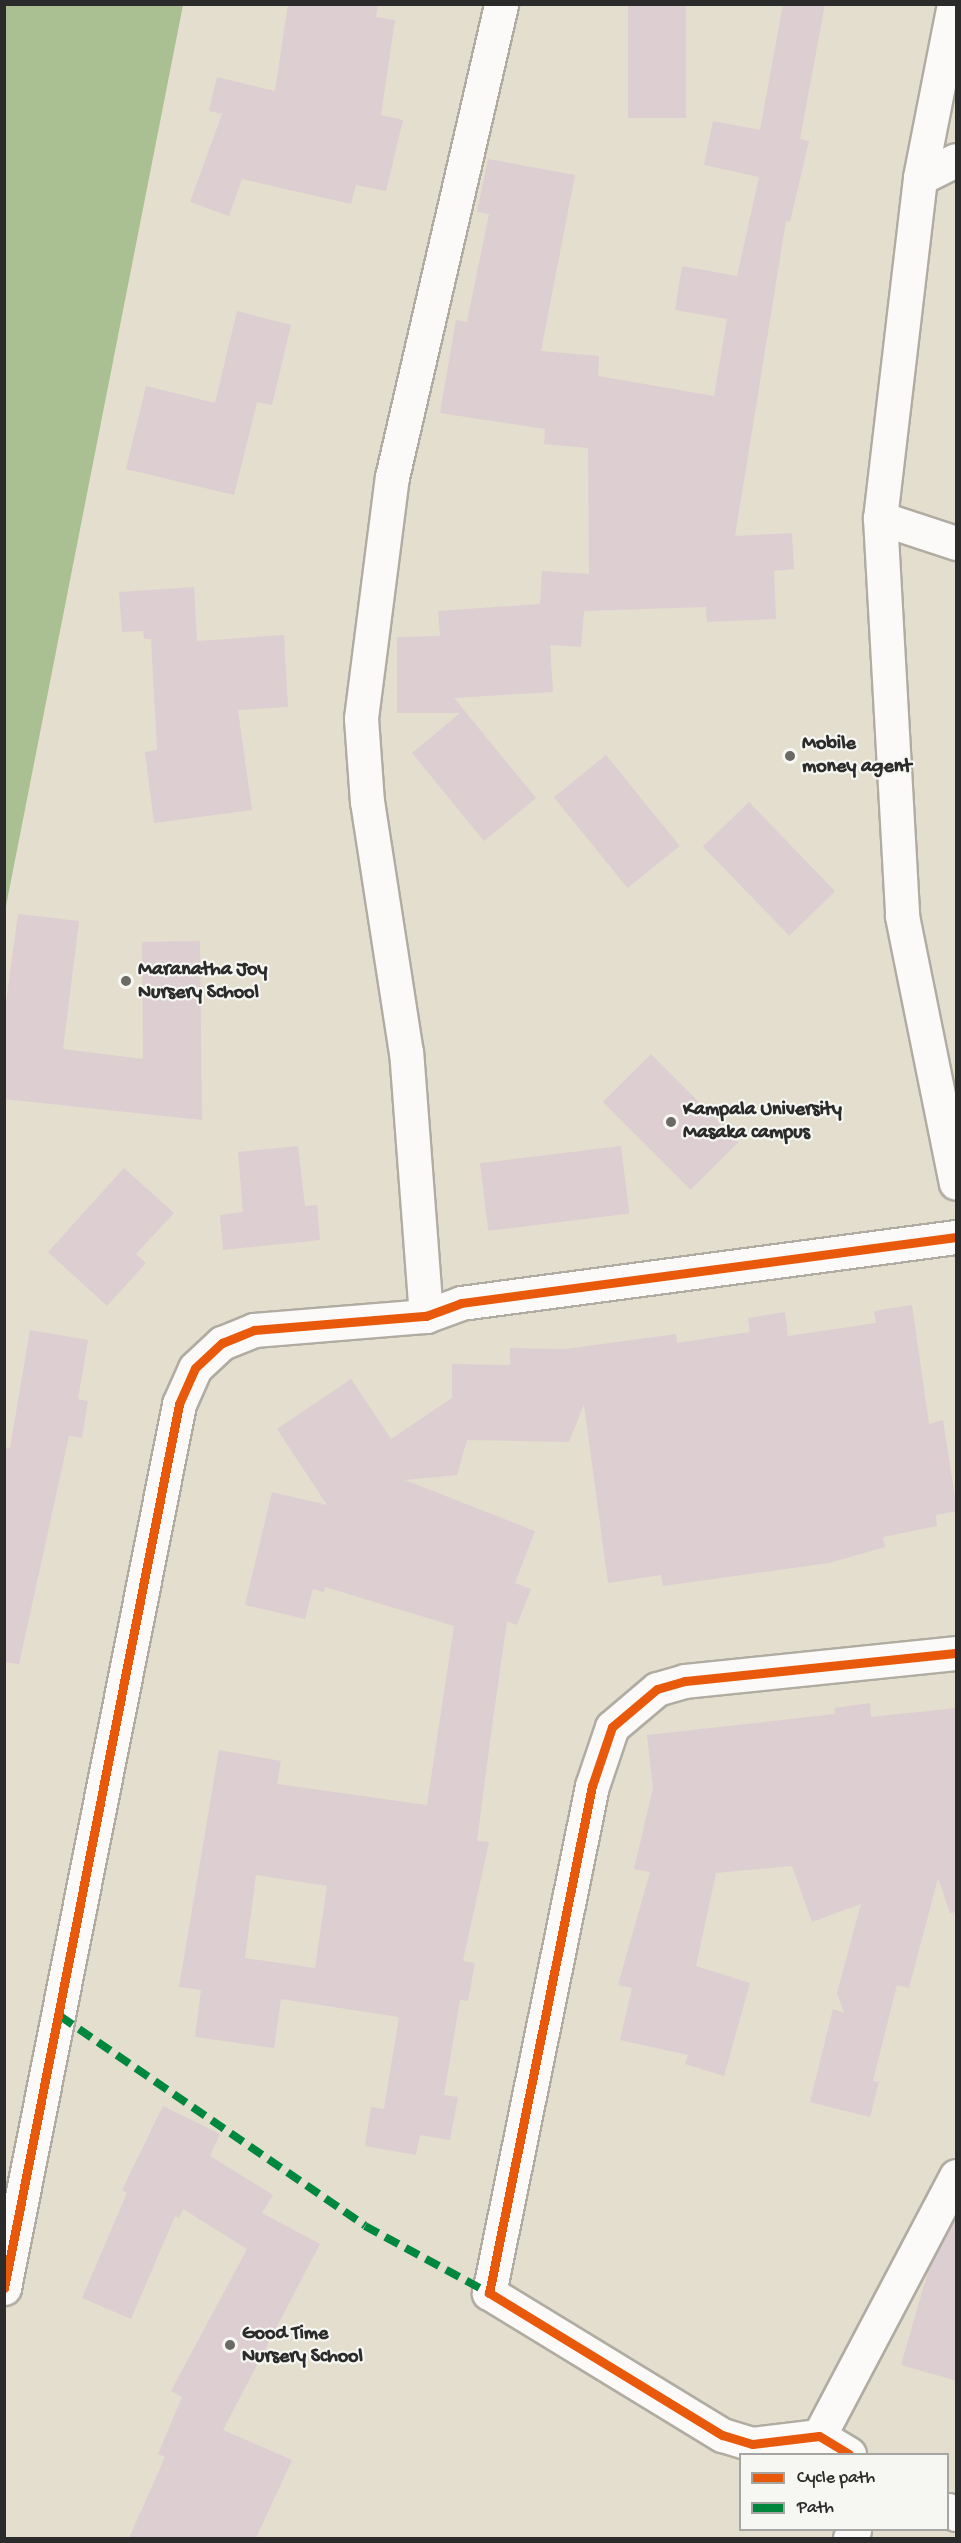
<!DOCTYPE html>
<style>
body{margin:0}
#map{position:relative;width:961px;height:2543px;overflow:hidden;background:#e4dece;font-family:"Gochi Hand",sans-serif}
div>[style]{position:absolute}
.forest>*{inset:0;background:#aac092}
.building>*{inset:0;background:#ddced1;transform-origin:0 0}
.roads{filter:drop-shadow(2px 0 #b0aca2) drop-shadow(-2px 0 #b0aca2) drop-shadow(0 2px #b0aca2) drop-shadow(0 -2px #b0aca2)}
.minor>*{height:33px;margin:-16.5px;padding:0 16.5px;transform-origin:16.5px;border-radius:16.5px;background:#fbfaf8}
.tertiary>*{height:33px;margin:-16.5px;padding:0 16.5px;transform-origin:16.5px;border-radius:16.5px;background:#fbfaf8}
.quiet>*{height:8px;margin-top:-4px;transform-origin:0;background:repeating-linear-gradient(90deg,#00873e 0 15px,transparent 0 23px)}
.cycleway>*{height:9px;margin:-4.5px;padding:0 4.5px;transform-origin:4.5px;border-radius:4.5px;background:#e8590c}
.dots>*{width:16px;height:16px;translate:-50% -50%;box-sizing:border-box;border:3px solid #f6f6f2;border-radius:50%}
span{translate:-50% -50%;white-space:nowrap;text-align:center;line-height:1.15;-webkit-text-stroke:4.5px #f6f6f2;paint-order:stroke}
.poi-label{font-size:20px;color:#2b2b2b;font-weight:700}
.left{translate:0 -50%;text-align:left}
.frame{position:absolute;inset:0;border:6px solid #2b2b2b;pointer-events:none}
.legend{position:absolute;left:739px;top:2453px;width:210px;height:78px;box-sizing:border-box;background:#f6f6f2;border:2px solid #a5a5a2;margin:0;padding:8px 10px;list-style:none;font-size:18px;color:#2b2b2b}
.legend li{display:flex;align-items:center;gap:12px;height:30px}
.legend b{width:30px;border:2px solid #a5a5a2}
</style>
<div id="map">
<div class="forest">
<div style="clip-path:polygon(5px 4px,183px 5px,5px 911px,4px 5px)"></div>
</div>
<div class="building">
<div style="clip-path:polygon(288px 4px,378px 4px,376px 17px,395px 20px,381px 115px,403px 120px,386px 191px,356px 185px,351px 204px,242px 179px,229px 216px,190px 202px,222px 114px,209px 111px,217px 77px,275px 91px)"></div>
<div style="left:628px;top:4px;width:58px;height:114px"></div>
<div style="clip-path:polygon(783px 4px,825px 4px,800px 139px,809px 141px,790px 222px,786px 221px,735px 536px,792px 533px,794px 569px,774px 571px,776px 619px,707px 622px,706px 607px,584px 611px,581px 647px,550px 645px,553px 692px,454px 698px,536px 798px,484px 841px,412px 753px,460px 713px,397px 713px,397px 637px,440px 636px,438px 611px,540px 604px,542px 571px,589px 574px,588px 448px,544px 444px,545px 429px,440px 413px,456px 320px,467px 322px,489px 214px,477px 212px,488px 159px,575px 175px,541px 351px,599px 356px,598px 376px,714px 396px,727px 319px,675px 310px,682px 266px,737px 276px,759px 177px,704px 165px,713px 121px,760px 130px)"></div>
<div style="clip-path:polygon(237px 311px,291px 325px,272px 405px,257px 402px,234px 495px,126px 469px,146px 386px,215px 403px)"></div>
<div style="clip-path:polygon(194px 587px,197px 641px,284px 635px,288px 707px,238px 710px,252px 810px,154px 823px,145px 752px,157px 750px,151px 639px,144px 639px,143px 631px,122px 632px,119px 592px)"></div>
<div style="left:606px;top:755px;width:117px;height:67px;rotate:51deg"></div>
<div style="left:749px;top:802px;width:124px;height:64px;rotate:46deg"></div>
<div style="clip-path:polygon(18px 914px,79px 921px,63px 1049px,143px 1059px,142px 942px,200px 941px,202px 1120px,4px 1099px,4px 1018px)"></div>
<div style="left:651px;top:1054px;width:124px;height:68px;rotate:45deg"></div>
<div style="clip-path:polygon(298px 1146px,305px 1206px,317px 1205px,320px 1240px,223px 1250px,220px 1215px,243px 1212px,238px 1152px)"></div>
<div style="left:621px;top:1146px;width:68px;height:142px;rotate:83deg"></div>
<div style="clip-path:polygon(124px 1168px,174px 1213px,136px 1254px,146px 1263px,107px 1306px,48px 1252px)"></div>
<div style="clip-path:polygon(evenodd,912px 1305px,929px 1424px,943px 1420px,957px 1511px,936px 1515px,937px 1526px,883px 1537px,885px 1547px,829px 1563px,663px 1586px,661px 1575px,608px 1583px,584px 1404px,569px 1442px,467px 1440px,457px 1475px,405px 1480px,535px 1531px,515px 1583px,531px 1589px,517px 1625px,507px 1621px,491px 1734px,477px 1841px,489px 1842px,463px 1961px,475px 1963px,468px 2001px,460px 2000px,444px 2095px,458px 2097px,450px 2140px,420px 2135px,416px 2155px,365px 2146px,371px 2107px,384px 2109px,399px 2017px,281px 1999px,274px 2048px,195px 2037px,201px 1990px,179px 1987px,219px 1750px,281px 1761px,277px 1784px,427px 1805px,454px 1626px,325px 1587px,324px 1592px,313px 1589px,305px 1619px,245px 1605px,272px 1492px,327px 1505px,277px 1429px,351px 1379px,391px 1439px,452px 1398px,452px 1364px,510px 1365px,510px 1348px,565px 1349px,676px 1334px,677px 1343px,750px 1332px,748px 1318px,785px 1312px,788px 1336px,876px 1323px,874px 1311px,912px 1305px,256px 1875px,327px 1886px,315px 1968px,245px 1958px,256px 1875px)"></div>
<div style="clip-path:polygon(30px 1330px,88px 1340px,78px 1399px,88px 1401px,82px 1438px,69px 1436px,19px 1664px,4px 1662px,4px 1447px,10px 1448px)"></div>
<div style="clip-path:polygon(870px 1703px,871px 1717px,957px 1708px,957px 1912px,950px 1913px,938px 1878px,909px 1988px,897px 1985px,873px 2081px,879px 2082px,870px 2117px,810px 2102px,833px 2009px,844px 2013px,837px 1993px,861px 1904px,812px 1922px,792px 1866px,716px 1873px,696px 1966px,750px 1983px,724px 2076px,685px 2064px,688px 2055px,620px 2040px,632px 1988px,618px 1985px,650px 1872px,634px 1869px,653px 1788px,647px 1735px,835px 1714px,834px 1708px)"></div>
<div style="clip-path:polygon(163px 2106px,220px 2134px,210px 2156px,273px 2195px,262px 2213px,320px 2244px,223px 2430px,292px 2460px,256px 2538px,129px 2538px,165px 2457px,158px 2454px,182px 2397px,171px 2391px,247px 2249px,183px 2209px,179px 2218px,175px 2216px,131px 2319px,82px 2298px,127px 2193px,122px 2190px)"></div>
<div style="clip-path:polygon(957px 2215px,957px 2381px,901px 2365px,929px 2268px)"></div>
</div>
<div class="roads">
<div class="minor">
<div style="left:920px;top:178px;width:40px;rotate:-26.6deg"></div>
<div style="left:880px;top:518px;width:80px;rotate:18.2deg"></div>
<div style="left:426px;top:1316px;width:264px;rotate:-94.3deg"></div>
<div style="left:406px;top:1053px;width:254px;rotate:-98.8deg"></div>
<div style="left:367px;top:802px;width:84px;rotate:-94.1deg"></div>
<div style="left:361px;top:718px;width:243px;rotate:-82.7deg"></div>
<div style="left:392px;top:477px;width:485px;rotate:-77deg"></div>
<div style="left:4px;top:2288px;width:901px;rotate:-78.8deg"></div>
<div style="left:179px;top:1404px;width:39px;rotate:-66deg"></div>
<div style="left:195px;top:1368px;width:37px;rotate:-43deg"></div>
<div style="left:222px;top:1343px;width:35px;rotate:-22deg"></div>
<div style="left:254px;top:1330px;width:173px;rotate:-4.7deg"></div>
<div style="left:426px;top:1316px;width:37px;rotate:-20deg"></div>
<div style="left:461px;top:1303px;width:499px;rotate:-7.6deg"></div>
<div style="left:819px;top:2436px;width:294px;rotate:-62.2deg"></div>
<div style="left:849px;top:2454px;width:35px;rotate:-149deg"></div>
<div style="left:819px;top:2436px;width:67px;rotate:173.2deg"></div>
<div style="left:752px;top:2444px;width:31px;rotate:-163deg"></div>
<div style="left:722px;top:2435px;width:273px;rotate:-148.6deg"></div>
<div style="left:489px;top:2293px;width:517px;rotate:-78.52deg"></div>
<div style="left:592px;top:1786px;width:62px;rotate:-71.3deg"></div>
<div style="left:612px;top:1727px;width:59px;rotate:-40.2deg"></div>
<div style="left:657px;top:1689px;width:29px;rotate:-16deg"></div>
<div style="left:685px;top:1681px;width:272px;rotate:-5.9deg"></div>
<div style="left:948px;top:2510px;width:9px;rotate:27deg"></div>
<div style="left:850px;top:2538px;width:9px;rotate:-63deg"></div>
</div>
<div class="tertiary">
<div style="left:954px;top:4px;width:177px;rotate:101.1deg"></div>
<div style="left:920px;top:178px;width:342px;rotate:96.7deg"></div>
<div style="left:880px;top:518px;width:399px;rotate:86.8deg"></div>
<div style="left:902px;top:916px;width:272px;rotate:78.6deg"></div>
</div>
</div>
<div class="quiet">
<div style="left:60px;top:2016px;width:370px;rotate:34.5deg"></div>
<div style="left:365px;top:2226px;width:141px;rotate:28.4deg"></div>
</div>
<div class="cycleway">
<div style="left:4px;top:2288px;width:901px;rotate:-78.8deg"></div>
<div style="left:179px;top:1404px;width:39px;rotate:-66deg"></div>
<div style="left:195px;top:1368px;width:37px;rotate:-43deg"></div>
<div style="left:222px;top:1343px;width:35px;rotate:-22deg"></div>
<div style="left:254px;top:1330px;width:173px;rotate:-4.7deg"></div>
<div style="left:426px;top:1316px;width:37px;rotate:-20deg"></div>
<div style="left:461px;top:1303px;width:499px;rotate:-7.6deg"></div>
<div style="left:849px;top:2454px;width:35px;rotate:-149deg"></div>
<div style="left:819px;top:2436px;width:67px;rotate:173.2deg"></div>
<div style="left:752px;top:2444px;width:31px;rotate:-163deg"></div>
<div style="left:722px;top:2435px;width:273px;rotate:-148.6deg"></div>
<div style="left:489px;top:2293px;width:517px;rotate:-78.52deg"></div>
<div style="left:592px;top:1786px;width:62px;rotate:-71.3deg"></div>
<div style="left:612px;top:1727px;width:59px;rotate:-40.2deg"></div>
<div style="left:657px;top:1689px;width:29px;rotate:-16deg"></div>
<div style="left:685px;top:1681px;width:272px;rotate:-5.9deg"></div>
</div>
<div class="dots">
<div style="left:790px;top:756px;background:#6c6a64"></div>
<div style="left:126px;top:981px;background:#6c6a64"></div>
<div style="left:671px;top:1122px;background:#6c6a64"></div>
<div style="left:230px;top:2345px;background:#6c6a64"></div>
</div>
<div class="poi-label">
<span class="left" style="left:802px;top:756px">Mobile<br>money agent</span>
<span class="left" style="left:138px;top:982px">Maranatha Joy<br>Nursery School</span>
<span class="left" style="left:683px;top:1122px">Kampala University<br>Masaka campus</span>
<span class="left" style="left:242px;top:2346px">Good Time<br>Nursery School</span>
</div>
<div class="frame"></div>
<ul class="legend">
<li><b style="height:8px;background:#e8590c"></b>Cycle path</li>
<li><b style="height:8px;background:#00873e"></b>Path</li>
</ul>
</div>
